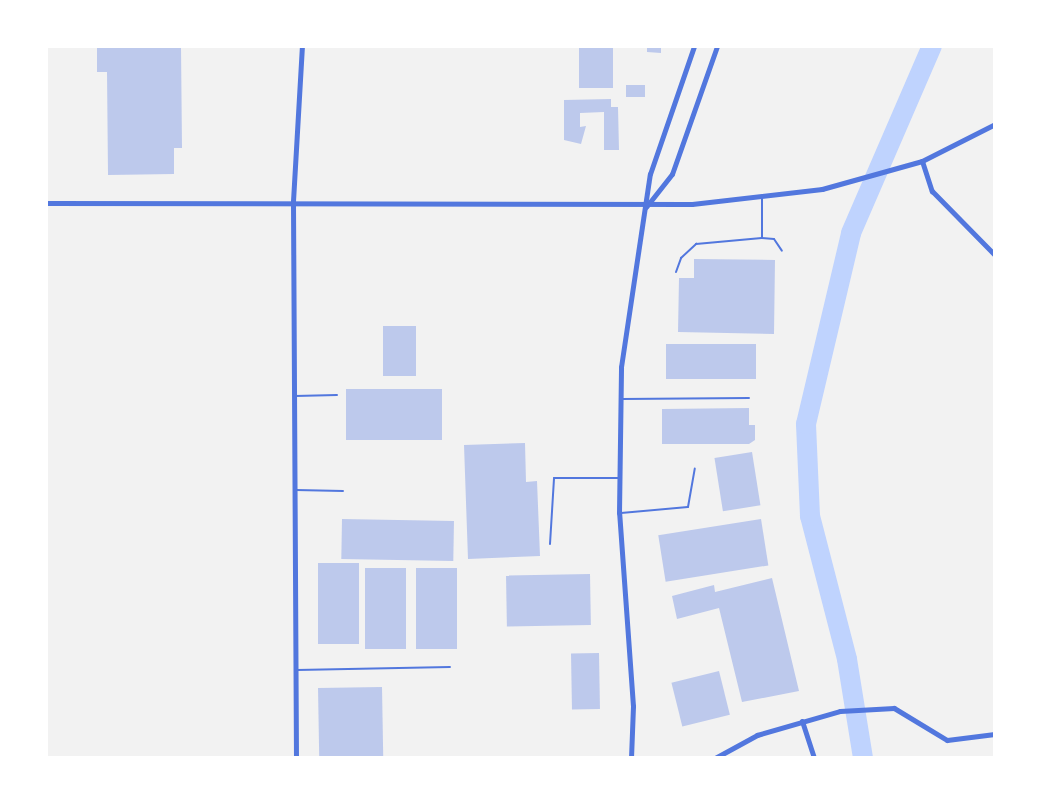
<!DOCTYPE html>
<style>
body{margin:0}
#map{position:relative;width:1041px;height:804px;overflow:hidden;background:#f2f2f2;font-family:"PT Sans Narrow",sans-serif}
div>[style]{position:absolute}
.river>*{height:20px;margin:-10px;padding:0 10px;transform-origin:10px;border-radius:10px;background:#bfd3fe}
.building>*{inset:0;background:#bdc9ec;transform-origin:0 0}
.service>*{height:2px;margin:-1px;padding:0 1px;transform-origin:1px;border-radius:1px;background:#5277de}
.minor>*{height:5px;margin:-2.5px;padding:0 2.5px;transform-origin:2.5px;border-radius:2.5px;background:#5277de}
span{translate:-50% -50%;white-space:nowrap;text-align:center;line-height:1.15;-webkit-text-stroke:7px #fff;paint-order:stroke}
.frame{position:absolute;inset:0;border:48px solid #fff;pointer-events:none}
</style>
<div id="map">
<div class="river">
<div style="left:863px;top:758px;width:100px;rotate:-99.2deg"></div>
<div style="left:847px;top:659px;width:148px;rotate:-104.5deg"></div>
<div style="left:810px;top:516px;width:92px;rotate:-92.5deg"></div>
<div style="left:806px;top:424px;width:196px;rotate:-76.7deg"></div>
<div style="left:851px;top:233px;width:204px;rotate:-66.6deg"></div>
</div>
<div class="building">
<div style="clip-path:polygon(97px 46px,181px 46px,182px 148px,174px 148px,174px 174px,108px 175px,107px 72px,97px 72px)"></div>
<div style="left:579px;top:46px;width:34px;height:42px"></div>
<div style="clip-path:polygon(647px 46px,661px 46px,661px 53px,647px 52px)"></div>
<div style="left:626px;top:85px;width:19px;height:12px"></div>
<div style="clip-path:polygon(611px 99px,611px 107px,618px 107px,619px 150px,604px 150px,604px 112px,580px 113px,580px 127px,586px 126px,581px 144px,564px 140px,564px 100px)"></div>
<div style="clip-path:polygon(694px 259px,775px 260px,774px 334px,678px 332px,679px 278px,694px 278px)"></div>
<div style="left:383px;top:326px;width:33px;height:50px"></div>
<div style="left:666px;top:344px;width:90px;height:35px"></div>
<div style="left:346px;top:389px;width:96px;height:51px"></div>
<div style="clip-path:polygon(749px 408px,749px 425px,755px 425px,755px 440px,749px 444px,662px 444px,662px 409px)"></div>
<div style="clip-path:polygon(525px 443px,526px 482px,537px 481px,540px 556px,468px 559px,464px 445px)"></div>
<div style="left:752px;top:452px;width:54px;height:38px;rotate:81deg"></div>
<div style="left:342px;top:519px;width:112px;height:40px;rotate:1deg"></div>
<div style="left:761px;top:519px;width:47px;height:104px;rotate:81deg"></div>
<div style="left:359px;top:563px;width:81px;height:41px;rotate:90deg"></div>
<div style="left:365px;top:568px;width:41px;height:81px"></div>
<div style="left:416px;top:568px;width:41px;height:81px"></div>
<div style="left:590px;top:574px;width:51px;height:84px;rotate:89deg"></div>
<div style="clip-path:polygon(772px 578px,799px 691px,742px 702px,719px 608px,677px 619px,672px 596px,714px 585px,715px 592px)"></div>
<div style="left:599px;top:653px;width:56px;height:28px;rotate:89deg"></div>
<div style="left:719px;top:671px;width:45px;height:49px;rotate:76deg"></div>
<div style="left:382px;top:687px;width:71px;height:64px;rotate:89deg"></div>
</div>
<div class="service">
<div style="left:762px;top:237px;width:38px;rotate:-90deg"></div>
<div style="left:676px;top:272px;width:15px;rotate:-70deg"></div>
<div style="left:681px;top:258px;width:21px;rotate:-43deg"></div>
<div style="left:696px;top:244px;width:66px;rotate:-5.2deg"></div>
<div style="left:762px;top:238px;width:12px;rotate:5deg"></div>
<div style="left:774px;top:239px;width:14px;rotate:56deg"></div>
<div style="left:295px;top:396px;width:42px;rotate:-1.4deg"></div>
<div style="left:622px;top:399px;width:127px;rotate:-0.5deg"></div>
<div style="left:296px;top:490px;width:47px;rotate:1.2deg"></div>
<div style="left:621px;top:513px;width:67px;rotate:-5.1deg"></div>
<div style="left:688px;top:507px;width:39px;rotate:-80deg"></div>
<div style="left:550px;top:544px;width:66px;rotate:-86.5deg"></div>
<div style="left:554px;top:478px;width:65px"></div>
<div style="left:297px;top:670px;width:153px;rotate:-1.1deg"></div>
</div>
<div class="minor">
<div style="left:922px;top:161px;width:32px;rotate:72deg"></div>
<div style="left:932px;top:191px;width:90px;rotate:45.5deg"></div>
<div style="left:46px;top:203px;width:646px;rotate:0.09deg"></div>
<div style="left:692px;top:204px;width:131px;rotate:-6.6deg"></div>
<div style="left:822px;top:189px;width:104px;rotate:-15.6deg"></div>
<div style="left:922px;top:161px;width:82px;rotate:-26.9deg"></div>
<div style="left:646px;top:207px;width:42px;rotate:-51.8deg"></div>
<div style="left:672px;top:174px;width:136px;rotate:-70.6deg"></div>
<div style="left:802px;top:721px;width:39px;rotate:72deg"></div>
<div style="left:296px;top:758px;width:557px;rotate:-90.31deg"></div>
<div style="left:293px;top:201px;width:155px;rotate:-86.7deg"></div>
<div style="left:631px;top:758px;width:52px;rotate:-87.8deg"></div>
<div style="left:633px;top:706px;width:194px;rotate:-94.1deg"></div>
<div style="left:619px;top:513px;width:146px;rotate:-89.2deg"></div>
<div style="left:621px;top:367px;width:195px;rotate:-81.5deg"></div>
<div style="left:650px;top:174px;width:135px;rotate:-71deg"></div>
<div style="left:715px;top:758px;width:48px;rotate:-28.7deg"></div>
<div style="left:757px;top:735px;width:86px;rotate:-16.1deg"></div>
<div style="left:840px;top:711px;width:54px;rotate:-3.2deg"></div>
<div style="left:894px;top:708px;width:62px;rotate:31.1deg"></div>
<div style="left:947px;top:740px;width:48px;rotate:-7.1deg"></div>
</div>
<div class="frame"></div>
</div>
